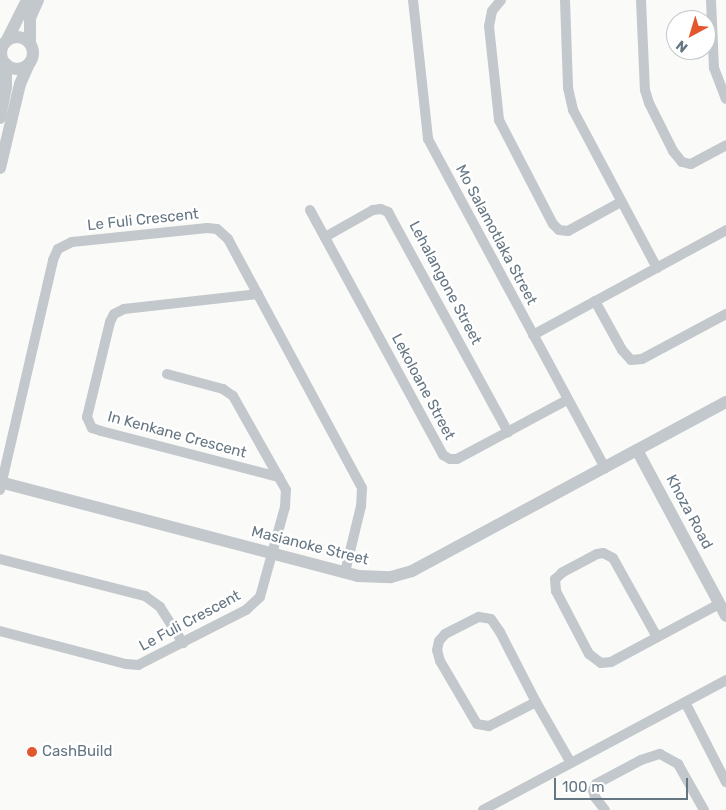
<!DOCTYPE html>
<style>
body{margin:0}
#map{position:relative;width:726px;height:810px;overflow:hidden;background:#fafaf8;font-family:Rubik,sans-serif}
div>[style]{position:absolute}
.minor>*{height:10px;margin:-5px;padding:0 5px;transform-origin:5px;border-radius:5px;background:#c3c8cc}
.tertiary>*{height:12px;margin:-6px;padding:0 6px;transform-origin:6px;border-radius:6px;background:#c3c8cc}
.tertiary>.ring{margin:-6px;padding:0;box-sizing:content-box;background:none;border:12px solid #c3c8cc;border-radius:50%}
.dots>*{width:14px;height:14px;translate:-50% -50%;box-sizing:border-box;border:2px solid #fff;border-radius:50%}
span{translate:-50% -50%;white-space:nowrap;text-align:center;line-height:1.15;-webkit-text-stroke:5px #fff;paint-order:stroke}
.street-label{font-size:15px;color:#657683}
.poi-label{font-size:15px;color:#657683}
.left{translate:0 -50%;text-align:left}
.north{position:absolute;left:666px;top:10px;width:50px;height:50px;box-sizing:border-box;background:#fff;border:1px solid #c1c8cd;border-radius:50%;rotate:219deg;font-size:14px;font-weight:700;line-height:20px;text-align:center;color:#657683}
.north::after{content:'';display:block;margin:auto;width:18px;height:22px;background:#e4572e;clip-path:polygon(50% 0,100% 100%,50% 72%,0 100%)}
.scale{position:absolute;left:554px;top:778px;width:134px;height:22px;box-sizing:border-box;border:2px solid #657683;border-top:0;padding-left:6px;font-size:15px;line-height:18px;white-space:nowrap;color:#657683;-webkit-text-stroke:4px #fff;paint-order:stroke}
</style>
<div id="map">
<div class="minor">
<div style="left:413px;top:0;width:140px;rotate:83.8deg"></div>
<div style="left:428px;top:139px;width:374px;rotate:61.7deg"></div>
<div style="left:501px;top:0;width:14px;rotate:129deg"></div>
<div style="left:492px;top:11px;width:15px;rotate:101deg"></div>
<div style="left:489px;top:26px;width:95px;rotate:83.9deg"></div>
<div style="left:499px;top:120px;width:117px;rotate:62.6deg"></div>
<div style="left:553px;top:224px;width:8px;rotate:45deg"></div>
<div style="left:559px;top:230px;width:9px;rotate:6deg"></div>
<div style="left:568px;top:231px;width:60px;rotate:-28.7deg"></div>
<div style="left:565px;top:0;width:88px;rotate:88deg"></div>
<div style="left:568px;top:88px;width:23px;rotate:77deg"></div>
<div style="left:573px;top:110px;width:179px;rotate:62deg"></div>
<div style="left:641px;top:0;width:90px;rotate:87.5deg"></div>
<div style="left:645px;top:90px;width:14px;rotate:73deg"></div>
<div style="left:649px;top:103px;width:54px;rotate:63.4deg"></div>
<div style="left:673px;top:151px;width:14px;rotate:51deg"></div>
<div style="left:682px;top:162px;width:9px;rotate:13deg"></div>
<div style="left:691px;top:164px;width:40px;rotate:-28deg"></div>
<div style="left:711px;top:0;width:68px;rotate:87.5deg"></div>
<div style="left:714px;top:68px;width:33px;rotate:69deg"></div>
<div style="left:0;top:53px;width:1px;rotate:45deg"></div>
<div style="left:310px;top:210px;width:279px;rotate:61.5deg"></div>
<div style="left:443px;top:455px;width:8px;rotate:30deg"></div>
<div style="left:450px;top:459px;width:7px"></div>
<div style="left:457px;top:459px;width:125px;rotate:-28.2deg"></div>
<div style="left:325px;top:237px;width:55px;rotate:-29.4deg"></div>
<div style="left:373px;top:210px;width:8px;rotate:-7deg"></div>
<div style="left:381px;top:209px;width:8px;rotate:23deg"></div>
<div style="left:388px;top:212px;width:251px;rotate:61.4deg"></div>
<div style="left:258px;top:294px;width:135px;rotate:173.6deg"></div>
<div style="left:124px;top:309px;width:11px;rotate:153deg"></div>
<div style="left:114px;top:314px;width:9px;rotate:117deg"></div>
<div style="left:110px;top:322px;width:98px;rotate:103.6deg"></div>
<div style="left:87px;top:417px;width:12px;rotate:66deg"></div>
<div style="left:92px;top:428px;width:9px;rotate:18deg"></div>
<div style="left:101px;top:431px;width:184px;rotate:14.5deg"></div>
<div style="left:595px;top:301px;width:56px;rotate:61.1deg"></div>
<div style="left:622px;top:350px;width:13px;rotate:48deg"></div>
<div style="left:631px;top:360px;width:11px;rotate:-5deg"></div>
<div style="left:642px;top:359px;width:95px;rotate:-28.2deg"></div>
<div style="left:533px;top:335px;width:220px;rotate:-28.5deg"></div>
<div style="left:0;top:490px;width:236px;rotate:-77deg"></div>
<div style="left:53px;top:260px;width:12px;rotate:-66deg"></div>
<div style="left:58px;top:249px;width:16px;rotate:-27deg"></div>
<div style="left:72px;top:242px;width:136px;rotate:-5.9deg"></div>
<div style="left:207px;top:228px;width:10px;rotate:6deg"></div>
<div style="left:217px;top:229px;width:15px;rotate:42deg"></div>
<div style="left:228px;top:239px;width:283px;rotate:61.7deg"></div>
<div style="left:362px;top:488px;width:18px;rotate:93deg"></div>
<div style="left:361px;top:506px;width:68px;rotate:103.6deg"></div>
<div style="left:0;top:559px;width:150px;rotate:14.3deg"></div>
<div style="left:145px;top:596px;width:19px;rotate:36deg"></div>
<div style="left:160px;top:607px;width:43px;rotate:57.4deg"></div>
<div style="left:0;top:631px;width:130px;rotate:14.7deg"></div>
<div style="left:126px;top:664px;width:12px;rotate:5deg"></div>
<div style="left:138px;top:665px;width:121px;rotate:-27deg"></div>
<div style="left:246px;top:610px;width:19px;rotate:-43deg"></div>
<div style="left:260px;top:597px;width:93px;rotate:-74.5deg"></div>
<div style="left:285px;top:507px;width:17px;rotate:-87deg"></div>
<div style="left:286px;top:490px;width:108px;rotate:-119.4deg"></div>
<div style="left:233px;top:396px;width:12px;rotate:-145deg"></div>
<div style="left:223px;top:389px;width:58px;rotate:-165deg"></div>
<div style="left:657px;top:637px;width:90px;rotate:-119.1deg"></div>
<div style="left:613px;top:558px;width:11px;rotate:-153deg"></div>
<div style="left:603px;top:553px;width:6px;rotate:171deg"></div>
<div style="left:597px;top:554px;width:40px;rotate:152deg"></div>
<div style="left:562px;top:573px;width:9px;rotate:139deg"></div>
<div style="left:555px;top:579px;width:12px;rotate:85deg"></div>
<div style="left:556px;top:591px;width:71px;rotate:62.4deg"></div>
<div style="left:589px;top:654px;width:15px;rotate:37deg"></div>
<div style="left:601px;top:663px;width:10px;rotate:-6deg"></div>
<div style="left:611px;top:662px;width:123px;rotate:-28.2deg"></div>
<div style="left:536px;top:702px;width:53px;rotate:152.9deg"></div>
<div style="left:489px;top:726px;width:12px;rotate:-171deg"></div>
<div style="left:477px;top:724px;width:73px;rotate:-120.4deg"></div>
<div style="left:440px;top:661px;width:11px;rotate:-105deg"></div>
<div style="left:437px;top:650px;width:9px;rotate:-77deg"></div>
<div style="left:439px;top:641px;width:9px;rotate:-49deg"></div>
<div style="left:445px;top:634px;width:38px;rotate:-27deg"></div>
<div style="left:479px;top:617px;width:12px;rotate:9deg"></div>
<div style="left:491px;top:619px;width:16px;rotate:55deg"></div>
<div style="left:500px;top:632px;width:79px;rotate:62.8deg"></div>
<div style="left:536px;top:702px;width:70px;rotate:60.2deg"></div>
<div style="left:685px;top:702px;width:90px;rotate:62.9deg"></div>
<div style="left:483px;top:810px;width:276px;rotate:-28.1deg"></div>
<div style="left:605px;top:810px;width:16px;rotate:-128deg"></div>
<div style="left:595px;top:797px;width:7px;rotate:-106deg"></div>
<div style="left:593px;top:790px;width:7px;rotate:-63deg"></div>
<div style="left:596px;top:784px;width:51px;rotate:-28.1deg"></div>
<div style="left:641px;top:760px;width:20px;rotate:-18deg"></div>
<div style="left:660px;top:754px;width:21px;rotate:29deg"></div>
<div style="left:678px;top:764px;width:53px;rotate:60.5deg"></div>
</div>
<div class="tertiary">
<div class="ring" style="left:1px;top:37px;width:20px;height:20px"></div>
<div style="left:7px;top:40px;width:45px;rotate:-63.4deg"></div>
<div style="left:30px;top:43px;width:25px;rotate:-90deg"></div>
<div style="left:30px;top:18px;width:20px;rotate:-66deg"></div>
<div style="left:0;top:118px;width:32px;rotate:-79deg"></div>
<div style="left:6px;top:87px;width:23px;rotate:-90deg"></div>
<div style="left:0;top:168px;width:86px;rotate:-76.6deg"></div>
<div style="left:20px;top:84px;width:22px;rotate:-66deg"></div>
<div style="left:637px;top:450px;width:188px;rotate:61.8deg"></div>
<div style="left:0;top:482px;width:370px;rotate:14.7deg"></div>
<div style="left:358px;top:576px;width:33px;rotate:2deg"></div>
<div style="left:391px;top:577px;width:22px;rotate:-16deg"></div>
<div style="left:412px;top:571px;width:357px;rotate:-28.3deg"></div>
</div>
<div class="dots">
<div style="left:32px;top:752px;background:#e4572e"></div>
</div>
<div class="street-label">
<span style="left:143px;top:220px;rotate:-6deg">Le Fuli Crescent</span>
<span style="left:496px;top:235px;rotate:62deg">Mo Salamotlaka Street</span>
<span style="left:445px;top:283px;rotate:62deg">Lehalangone Street</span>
<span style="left:423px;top:387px;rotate:62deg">Lekoloane Street</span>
<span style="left:177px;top:435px;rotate:15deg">In Kenkane Crescent</span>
<span style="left:689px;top:512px;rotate:62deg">Khoza Road</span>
<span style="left:310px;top:546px;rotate:14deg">Masianoke Street</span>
<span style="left:190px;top:621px;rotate:-28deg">Le Fuli Crescent</span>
</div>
<div class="poi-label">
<span class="left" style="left:42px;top:752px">CashBuild</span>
</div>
<div class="north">N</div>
<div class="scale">100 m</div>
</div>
